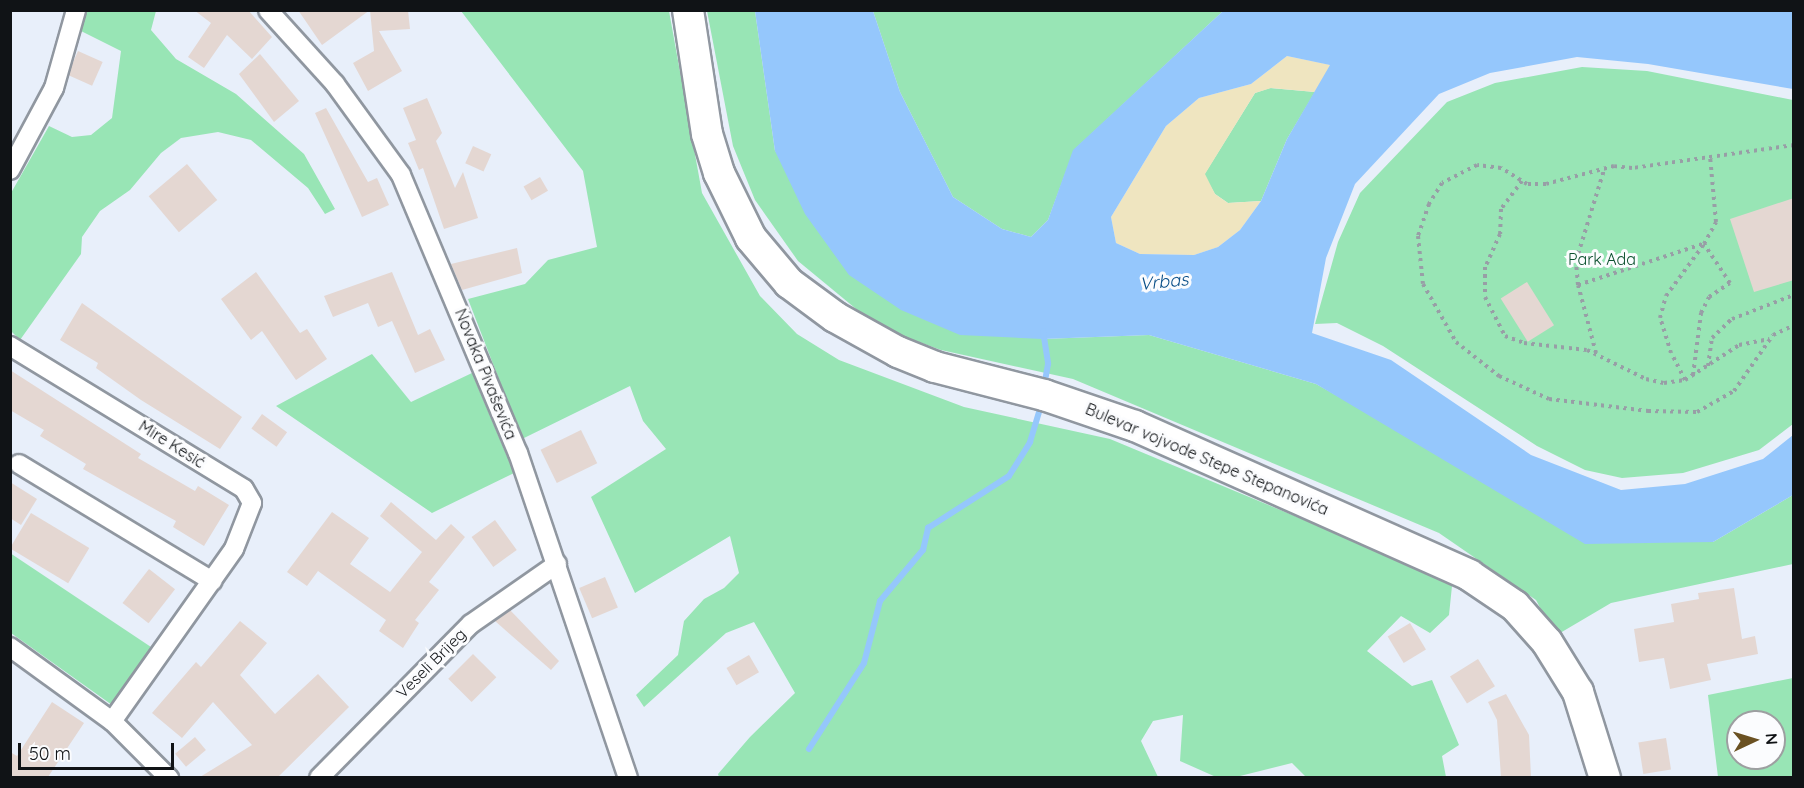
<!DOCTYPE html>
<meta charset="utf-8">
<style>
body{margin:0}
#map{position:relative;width:1804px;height:788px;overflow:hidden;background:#e8effa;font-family:Quicksand,sans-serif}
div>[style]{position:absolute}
.green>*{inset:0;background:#98e5b5}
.sand>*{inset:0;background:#efe5c0}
.water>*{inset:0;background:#95c7fc}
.stream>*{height:6px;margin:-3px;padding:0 3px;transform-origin:3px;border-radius:3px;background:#95c7fc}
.building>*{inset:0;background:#e4d7d2;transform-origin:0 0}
.path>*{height:4px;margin-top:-2px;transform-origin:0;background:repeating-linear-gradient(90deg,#989ea6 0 3px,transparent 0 7.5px)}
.roads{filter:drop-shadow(2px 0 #9097a0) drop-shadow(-2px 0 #9097a0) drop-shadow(0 2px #9097a0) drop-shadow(0 -2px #9097a0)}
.street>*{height:18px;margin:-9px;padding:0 9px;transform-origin:9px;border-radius:9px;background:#fff}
.primary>*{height:30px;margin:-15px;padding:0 15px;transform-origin:15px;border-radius:15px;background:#fff}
span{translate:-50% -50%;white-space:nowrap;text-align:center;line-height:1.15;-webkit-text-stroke:6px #fbfcfe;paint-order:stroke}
.park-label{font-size:16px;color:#0c512f}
.street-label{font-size:16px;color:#101316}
.water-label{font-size:18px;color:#074d87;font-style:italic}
.frame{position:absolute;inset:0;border:12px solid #101316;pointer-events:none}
.north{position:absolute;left:1726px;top:710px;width:60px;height:60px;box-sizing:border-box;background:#fbfcfe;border:2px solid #9d9fa1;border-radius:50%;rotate:86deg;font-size:16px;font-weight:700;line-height:24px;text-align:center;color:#101316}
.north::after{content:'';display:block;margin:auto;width:21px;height:27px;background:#6a5122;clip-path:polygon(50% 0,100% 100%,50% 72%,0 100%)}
.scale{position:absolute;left:18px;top:743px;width:156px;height:27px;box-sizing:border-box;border:3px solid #101316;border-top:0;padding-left:8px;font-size:18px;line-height:21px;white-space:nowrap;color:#101316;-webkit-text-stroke:4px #fbfcfe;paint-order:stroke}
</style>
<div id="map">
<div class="green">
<div style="clip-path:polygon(86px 11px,156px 11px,151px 30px,176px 59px,236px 94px,304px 154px,335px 209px,325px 214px,308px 188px,251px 140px,218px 132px,181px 138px,161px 153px,130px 190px,100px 211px,82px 237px,81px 254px,20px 340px,11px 331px,11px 193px,49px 126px,72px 137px,91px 135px,112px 118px,121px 51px,81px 31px)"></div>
<div style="clip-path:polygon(461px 11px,669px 11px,702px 193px,760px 296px,797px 334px,839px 360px,964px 407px,1110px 439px,1417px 567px,1452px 586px,1449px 615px,1430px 633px,1401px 616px,1367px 651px,1412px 686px,1432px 680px,1459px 745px,1442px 756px,1446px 777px,1306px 777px,1292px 763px,1236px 777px,1216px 777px,1180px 761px,1183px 715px,1153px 721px,1141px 741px,1158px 777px,719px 777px,718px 774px,750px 737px,795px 693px,754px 622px,726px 633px,644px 707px,636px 695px,678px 655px,684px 621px,704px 599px,724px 588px,739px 573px,730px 536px,635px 593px,591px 497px,666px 449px,643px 421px,630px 386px,522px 439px,468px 299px,525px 284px,548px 260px,597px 247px,583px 171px)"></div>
<div style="clip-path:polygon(707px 11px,755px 11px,775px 151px,1042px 339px,1149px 335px,1316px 384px,1384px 422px,1713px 542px,1793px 495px,1793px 564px,1611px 603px,1555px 636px,1536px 600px,1439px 533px,1073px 379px,941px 350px,878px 327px,798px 261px,755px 200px,733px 146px)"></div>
<div style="clip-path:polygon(873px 11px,1223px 11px,1074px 150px,1048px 220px,1031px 237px,1002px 229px,953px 197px,900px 92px)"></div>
<div style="clip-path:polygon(1582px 67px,1647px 71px,1793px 100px,1793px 424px,1759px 450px,1683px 473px,1622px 478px,1585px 470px,1537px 446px,1383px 346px,1337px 323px,1315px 324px,1338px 242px,1360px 193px,1447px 102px,1495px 83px)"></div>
<div style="clip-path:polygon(1270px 88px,1315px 92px,1287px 139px,1261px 201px,1228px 203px,1215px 194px,1204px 175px,1255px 93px)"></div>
<div style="clip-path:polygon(372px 354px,411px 402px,472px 373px,514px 473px,432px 513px,276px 406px)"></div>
<div style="clip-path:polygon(10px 553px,154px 649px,112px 705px,11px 633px)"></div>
<div style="clip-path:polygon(evenodd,1793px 678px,1793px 777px,1718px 777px,1708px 695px,1793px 678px,1738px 722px,1774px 722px,1774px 758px,1738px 758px,1738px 722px)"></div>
</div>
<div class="sand">
<div style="clip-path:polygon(1287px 56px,1331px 65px,1315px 92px,1271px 88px,1255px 93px,1205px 174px,1215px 194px,1228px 203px,1261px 201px,1240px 230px,1218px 247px,1194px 255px,1140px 254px,1116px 243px,1111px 217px,1166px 126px,1199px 98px,1251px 84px)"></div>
</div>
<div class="water">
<div style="clip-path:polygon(evenodd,755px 11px,873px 11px,900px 92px,953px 197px,1002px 229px,1031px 237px,1048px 220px,1073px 150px,1223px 11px,1793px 11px,1793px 89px,1648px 64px,1577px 57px,1490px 73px,1439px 94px,1355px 184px,1326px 258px,1312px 333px,1391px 360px,1531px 455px,1621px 490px,1685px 484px,1763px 459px,1793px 435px,1793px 495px,1713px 542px,1585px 544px,1316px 384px,1149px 335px,1042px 339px,960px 335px,901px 310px,849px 275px,805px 214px,775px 151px,755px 11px,1287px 56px,1330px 65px,1287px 139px,1261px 201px,1240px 230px,1218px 247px,1194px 255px,1140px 254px,1116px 243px,1111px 217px,1166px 126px,1199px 98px,1251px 84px,1287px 56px)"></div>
</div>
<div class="stream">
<div style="left:1043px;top:331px;width:33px;rotate:81deg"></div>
<div style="left:1048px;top:364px;width:22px;rotate:100deg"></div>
<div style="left:809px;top:749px;width:102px;rotate:-57.4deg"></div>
<div style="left:864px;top:663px;width:64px;rotate:-75.5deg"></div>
<div style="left:880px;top:601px;width:67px;rotate:-49.9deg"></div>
<div style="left:923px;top:550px;width:23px;rotate:-77deg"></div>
<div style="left:928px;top:528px;width:96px;rotate:-32.7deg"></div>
<div style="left:1009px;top:476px;width:40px;rotate:-58deg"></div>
<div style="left:1030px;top:442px;width:42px;rotate:-73.3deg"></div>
</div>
<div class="building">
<div style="clip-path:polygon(194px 10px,248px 10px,272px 37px,252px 59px,227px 35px,204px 68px,188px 57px,211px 23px)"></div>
<div style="clip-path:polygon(298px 10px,370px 10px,322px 45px)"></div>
<div style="clip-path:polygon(370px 10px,408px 10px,410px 29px,379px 31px,402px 71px,368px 91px,353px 63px,374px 51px)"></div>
<div style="left:78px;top:51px;width:27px;height:26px;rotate:24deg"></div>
<div style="clip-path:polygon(260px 54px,299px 101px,274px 122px,239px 74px)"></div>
<div style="clip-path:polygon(427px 98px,442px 133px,436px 141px,455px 188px,463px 172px,478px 218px,444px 229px,423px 168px,419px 170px,408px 143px,416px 140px,403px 108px)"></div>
<div style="clip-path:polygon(326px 108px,368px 182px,377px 178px,389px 205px,362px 217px,315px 113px)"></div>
<div style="left:473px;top:146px;width:20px;height:19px;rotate:24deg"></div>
<div style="left:187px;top:164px;width:47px;height:50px;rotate:50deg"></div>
<div style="left:540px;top:177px;width:16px;height:19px;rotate:60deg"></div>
<div style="clip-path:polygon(1794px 198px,1794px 280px,1754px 292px,1730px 219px)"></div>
<div style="clip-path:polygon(517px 248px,522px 273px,462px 290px,451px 264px)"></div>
<div style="clip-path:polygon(256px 272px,300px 333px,307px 329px,327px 359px,296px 380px,262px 331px,251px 340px,221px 299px)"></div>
<div style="clip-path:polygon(392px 272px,418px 335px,430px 329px,445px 360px,415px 373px,392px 321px,378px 327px,368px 303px,333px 317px,324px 296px)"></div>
<div style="left:1527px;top:282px;width:51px;height:31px;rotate:58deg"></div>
<div style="clip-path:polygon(82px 303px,242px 417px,220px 449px,141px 400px,96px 368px,98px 363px,60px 340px)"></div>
<div style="clip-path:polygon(10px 370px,141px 454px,138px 458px,195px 491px,198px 486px,229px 505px,204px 546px,173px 527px,176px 521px,83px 469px,86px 464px,40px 436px,44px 430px,10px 410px)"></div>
<div style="left:262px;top:414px;width:31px;height:18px;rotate:36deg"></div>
<div style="left:581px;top:430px;width:37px;height:45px;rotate:64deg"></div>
<div style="clip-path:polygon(10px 482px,37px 499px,21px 525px,10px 518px)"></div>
<div style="clip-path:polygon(391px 502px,436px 540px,451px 524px,465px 537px,429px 582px,439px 590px,415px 620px,419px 623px,403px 648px,379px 631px,386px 620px,318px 571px,307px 586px,287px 572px,332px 512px,369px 538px,350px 564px,390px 592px,422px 552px,380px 516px)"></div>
<div style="left:31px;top:513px;width:68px;height:41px;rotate:31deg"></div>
<div style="left:495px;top:520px;width:37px;height:29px;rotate:54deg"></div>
<div style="left:149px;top:569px;width:33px;height:43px;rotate:38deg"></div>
<div style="left:605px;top:577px;width:33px;height:28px;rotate:67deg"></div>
<div style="clip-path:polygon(1734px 588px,1742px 639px,1755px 636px,1758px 654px,1707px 664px,1711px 680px,1670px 689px,1664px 658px,1639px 662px,1634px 629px,1674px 622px,1671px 604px,1699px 599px,1698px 593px)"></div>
<div style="clip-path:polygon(510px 610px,559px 661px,551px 670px,495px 621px)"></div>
<div style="clip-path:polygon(240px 621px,267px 643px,240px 675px,275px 714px,318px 674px,349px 707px,278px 777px,200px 777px,252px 745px,213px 702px,182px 738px,152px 713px,196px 662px,201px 667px)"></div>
<div style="left:1410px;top:623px;width:31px;height:26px;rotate:59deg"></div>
<div style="left:473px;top:654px;width:33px;height:35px;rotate:45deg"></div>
<div style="left:749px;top:655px;width:20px;height:26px;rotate:60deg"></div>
<div style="left:1478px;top:659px;width:32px;height:33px;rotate:58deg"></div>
<div style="clip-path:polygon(1506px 694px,1529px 735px,1531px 777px,1501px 777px,1497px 720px,1488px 702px)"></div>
<div style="clip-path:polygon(52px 702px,84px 723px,48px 777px,10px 777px,10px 752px,17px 756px)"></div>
<div style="left:195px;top:737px;width:17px;height:26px;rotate:50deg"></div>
<div style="left:1666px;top:738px;width:32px;height:28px;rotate:81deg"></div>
</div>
<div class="path">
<div style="left:1794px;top:145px;width:164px;rotate:171.9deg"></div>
<div style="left:1632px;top:168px;width:18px;rotate:-174deg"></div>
<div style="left:1614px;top:166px;width:70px;rotate:165.2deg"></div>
<div style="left:1546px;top:184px;width:19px;rotate:180deg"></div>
<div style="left:1527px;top:184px;width:31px;rotate:-148deg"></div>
<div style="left:1501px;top:168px;width:24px;rotate:-173deg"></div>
<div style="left:1477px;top:165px;width:39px;rotate:153deg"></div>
<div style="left:1442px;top:183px;width:25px;rotate:122deg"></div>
<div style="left:1429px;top:204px;width:34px;rotate:109deg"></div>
<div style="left:1418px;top:236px;width:48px;rotate:84.1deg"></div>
<div style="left:1423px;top:284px;width:67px;rotate:60.4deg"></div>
<div style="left:1456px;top:342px;width:55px;rotate:38.3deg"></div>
<div style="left:1499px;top:376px;width:55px;rotate:24.7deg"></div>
<div style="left:1549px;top:399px;width:100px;rotate:6.9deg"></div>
<div style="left:1648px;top:411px;width:49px;rotate:1.2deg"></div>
<div style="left:1697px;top:412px;width:43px;rotate:-29.6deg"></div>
<div style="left:1734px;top:391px;width:68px;rotate:-55.1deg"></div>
<div style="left:1773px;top:335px;width:23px;rotate:-25deg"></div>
<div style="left:1522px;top:181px;width:35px;rotate:127deg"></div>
<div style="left:1501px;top:209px;width:25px;rotate:92deg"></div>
<div style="left:1500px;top:234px;width:36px;rotate:114deg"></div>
<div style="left:1485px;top:267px;width:30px;rotate:90deg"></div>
<div style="left:1485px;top:297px;width:44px;rotate:62.9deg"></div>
<div style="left:1505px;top:336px;width:20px;rotate:20deg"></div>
<div style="left:1524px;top:343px;width:63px;rotate:6.3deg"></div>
<div style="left:1587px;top:350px;width:66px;rotate:26.2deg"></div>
<div style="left:1646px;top:379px;width:18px;rotate:13deg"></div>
<div style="left:1664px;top:383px;width:21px;rotate:-8deg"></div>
<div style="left:1685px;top:380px;width:64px;rotate:-32.9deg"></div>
<div style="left:1739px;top:345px;width:31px;rotate:-11deg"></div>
<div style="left:1578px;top:285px;width:132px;rotate:-18.2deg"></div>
<div style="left:1596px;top:353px;width:70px;rotate:-104.8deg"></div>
<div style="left:1578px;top:285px;width:24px;rotate:-95deg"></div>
<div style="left:1576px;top:261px;width:95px;rotate:-72.9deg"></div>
<div style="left:1708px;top:366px;width:28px;rotate:-82deg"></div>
<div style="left:1712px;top:338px;width:28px;rotate:-44deg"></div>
<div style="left:1732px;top:319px;width:66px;rotate:-21.2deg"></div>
<div style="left:1693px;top:375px;width:63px;rotate:-82.6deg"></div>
<div style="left:1701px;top:313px;width:18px;rotate:-63deg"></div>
<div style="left:1709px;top:297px;width:25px;rotate:-34deg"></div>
<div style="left:1730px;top:283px;width:47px;rotate:-123.7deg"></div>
<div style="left:1704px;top:244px;width:25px;rotate:-61deg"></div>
<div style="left:1716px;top:222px;width:66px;rotate:-95.2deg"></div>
<div style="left:1685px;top:380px;width:30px;rotate:-117deg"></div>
<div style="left:1671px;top:353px;width:37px;rotate:-107deg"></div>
<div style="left:1660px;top:318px;width:23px;rotate:-75deg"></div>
<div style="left:1666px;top:296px;width:64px;rotate:-53.8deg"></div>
</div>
<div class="roads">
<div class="street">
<div style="left:268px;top:10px;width:100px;rotate:47.8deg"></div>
<div style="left:335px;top:84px;width:112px;rotate:54deg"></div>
<div style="left:401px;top:175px;width:302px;rotate:67.2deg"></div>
<div style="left:518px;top:453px;width:343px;rotate:71.3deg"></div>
<div style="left:10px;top:170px;width:93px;rotate:-61.8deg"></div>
<div style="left:54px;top:88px;width:81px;rotate:-74.2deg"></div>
<div style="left:10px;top:346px;width:274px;rotate:31.4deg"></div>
<div style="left:244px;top:489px;width:16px;rotate:60deg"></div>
<div style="left:252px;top:503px;width:49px;rotate:111.4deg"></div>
<div style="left:234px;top:549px;width:211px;rotate:125.3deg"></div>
<div style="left:112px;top:721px;width:81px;rotate:45deg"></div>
<div style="left:19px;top:464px;width:226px;rotate:31.2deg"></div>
<div style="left:10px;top:647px;width:126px;rotate:36deg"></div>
<div style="left:319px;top:778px;width:216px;rotate:-45.4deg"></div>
<div style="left:471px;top:624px;width:105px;rotate:-34.9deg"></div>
</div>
<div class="primary">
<div style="left:688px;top:10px;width:125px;rotate:81.3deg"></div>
<div style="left:707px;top:134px;width:41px;rotate:72.9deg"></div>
<div style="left:719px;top:173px;width:72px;rotate:63.8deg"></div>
<div style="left:751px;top:238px;width:59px;rotate:49.8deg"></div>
<div style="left:789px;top:283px;width:57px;rotate:36.5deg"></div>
<div style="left:835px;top:317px;width:72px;rotate:29.1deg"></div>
<div style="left:898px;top:352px;width:40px;rotate:22deg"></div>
<div style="left:935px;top:367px;width:113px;rotate:14.4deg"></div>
<div style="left:1044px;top:395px;width:96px;rotate:18.8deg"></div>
<div style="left:1135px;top:426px;width:366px;rotate:24deg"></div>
<div style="left:1469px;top:575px;width:55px;rotate:34deg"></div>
<div style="left:1515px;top:606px;width:48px;rotate:48.4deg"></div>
<div style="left:1547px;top:642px;width:59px;rotate:58.2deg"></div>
<div style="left:1578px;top:692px;width:90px;rotate:72.6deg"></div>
</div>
</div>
<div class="park-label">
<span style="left:1602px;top:259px">Park Ada</span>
</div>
<div class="street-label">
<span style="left:486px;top:374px;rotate:68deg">Novaka Pivaševića</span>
<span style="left:172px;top:444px;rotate:32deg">Mire Kesić</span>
<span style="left:1207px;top:459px;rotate:23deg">Bulevar vojvode Stepe Stepanovića</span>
<span style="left:431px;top:663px;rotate:-45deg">Veseli Brijeg</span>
</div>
<div class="water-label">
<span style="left:1164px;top:282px;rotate:-6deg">Vrbas</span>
</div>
<div class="frame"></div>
<div class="north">N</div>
<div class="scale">50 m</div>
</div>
